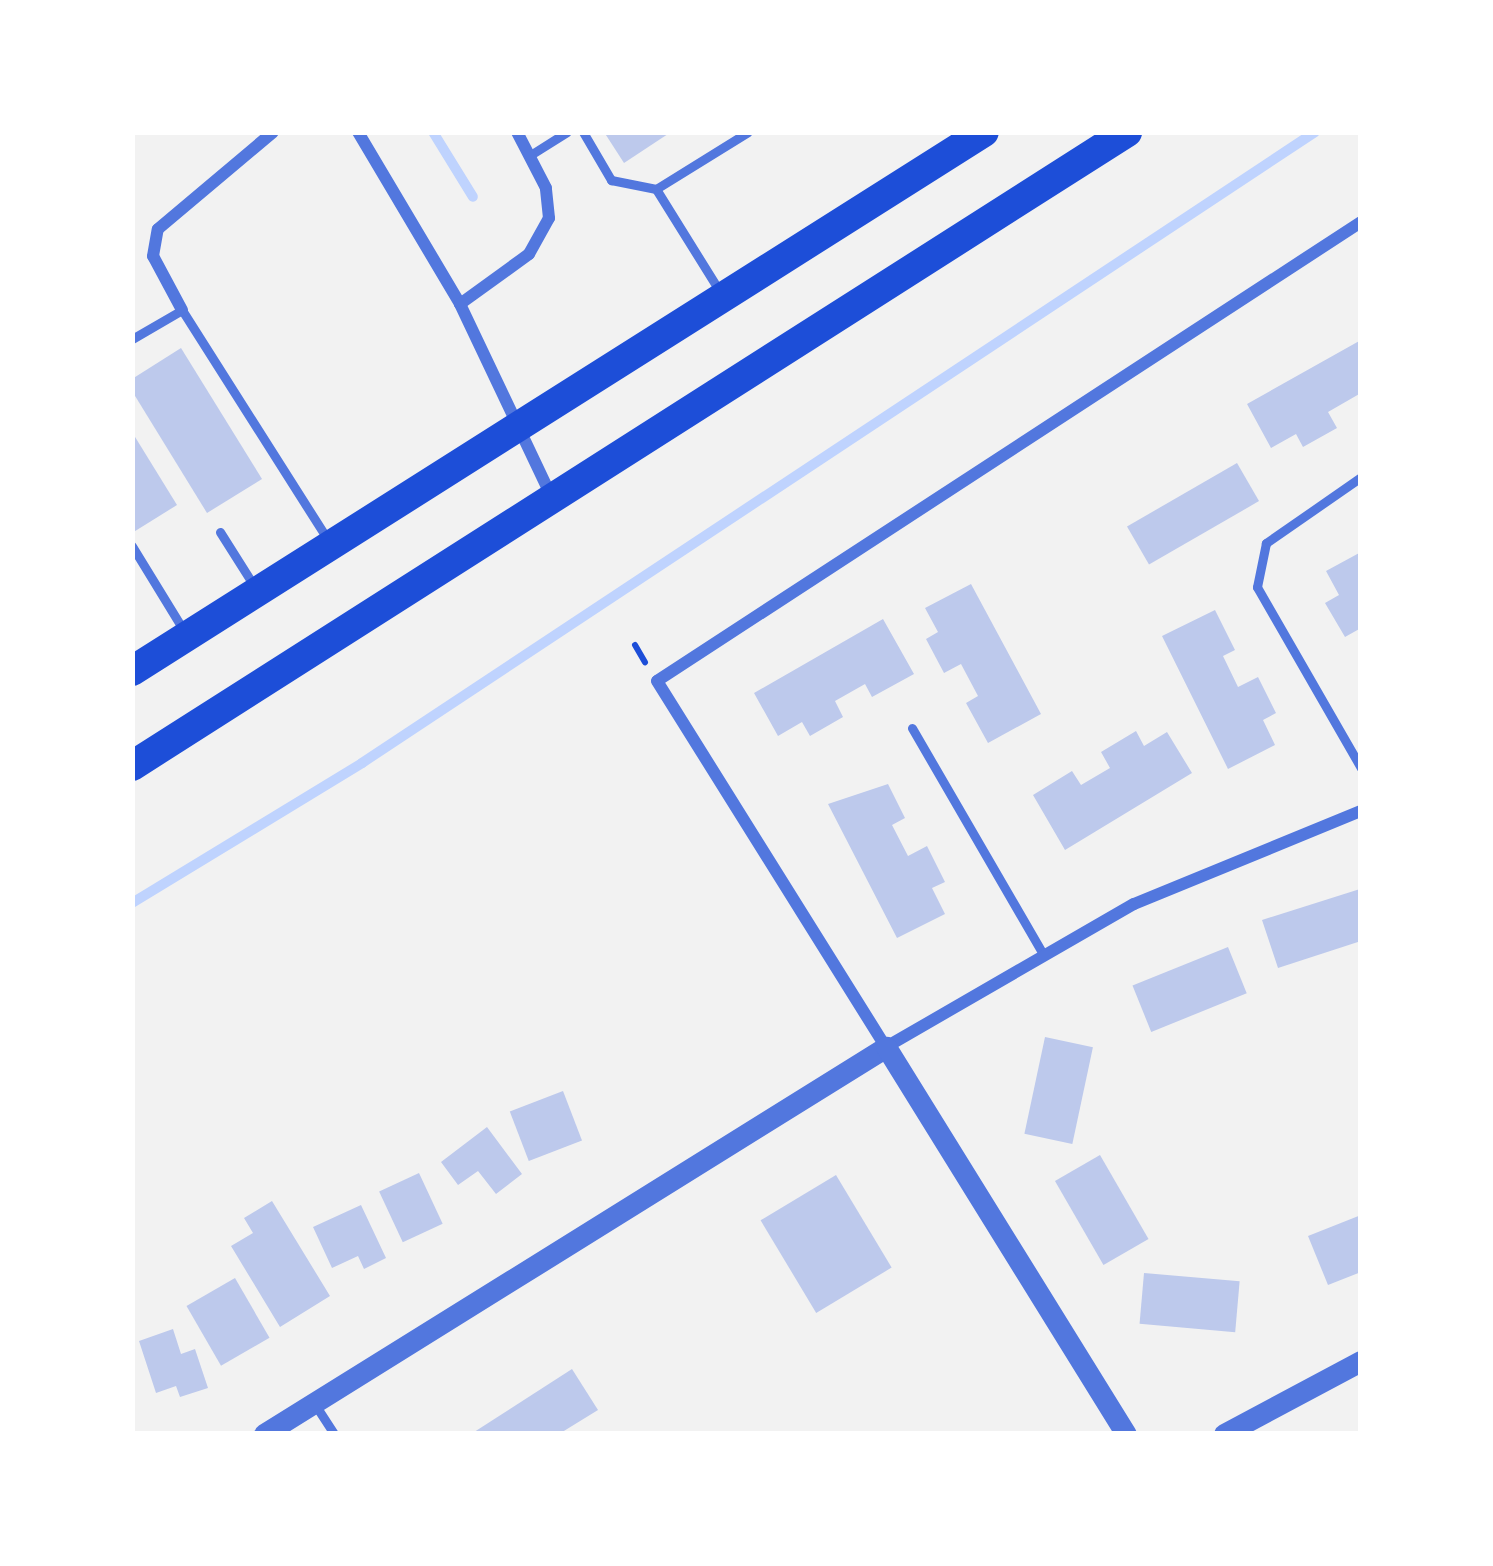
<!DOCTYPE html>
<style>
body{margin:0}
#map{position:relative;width:1493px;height:1566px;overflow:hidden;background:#f2f2f2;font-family:Lora,serif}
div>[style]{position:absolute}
.stream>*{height:10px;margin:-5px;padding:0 5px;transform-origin:5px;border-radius:5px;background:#bfd3fe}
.building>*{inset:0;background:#bdc9ec;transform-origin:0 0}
.path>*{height:6px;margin:-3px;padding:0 3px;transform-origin:3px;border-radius:3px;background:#1d4ed8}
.service>*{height:9px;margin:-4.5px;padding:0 4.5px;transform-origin:4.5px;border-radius:4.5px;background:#5277de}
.minor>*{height:12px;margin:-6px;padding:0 6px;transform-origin:6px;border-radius:6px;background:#5277de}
.tertiary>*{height:21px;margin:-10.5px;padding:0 10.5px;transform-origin:10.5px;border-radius:10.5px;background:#5277de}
.primary>*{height:30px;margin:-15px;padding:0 15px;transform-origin:15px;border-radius:15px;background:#1d4ed8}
span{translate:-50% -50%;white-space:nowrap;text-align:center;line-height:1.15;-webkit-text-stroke:12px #fff;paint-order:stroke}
.frame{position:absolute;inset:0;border:135px solid #fff;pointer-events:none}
</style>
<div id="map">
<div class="stream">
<div style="left:433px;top:132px;width:76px;rotate:58.4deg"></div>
<div style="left:132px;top:903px;width:269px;rotate:-31.3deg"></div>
<div style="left:362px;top:763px;width:1143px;rotate:-33.51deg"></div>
</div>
<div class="building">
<div style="clip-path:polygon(604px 132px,671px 132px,624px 163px)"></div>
<div style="clip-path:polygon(1361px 340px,1361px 393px,1328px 412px,1337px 428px,1303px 447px,1296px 434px,1271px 448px,1247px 404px)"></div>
<div style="clip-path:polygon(181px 348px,262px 479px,207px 513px,132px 391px,132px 379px)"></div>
<div style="clip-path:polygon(132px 432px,177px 505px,132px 533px)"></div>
<div style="left:1237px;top:463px;width:44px;height:127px;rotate:60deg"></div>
<div style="clip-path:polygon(1361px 552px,1361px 628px,1345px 637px,1325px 603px,1339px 595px,1326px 571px)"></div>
<div style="clip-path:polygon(971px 584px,1041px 714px,988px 743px,966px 703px,978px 696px,961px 664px,944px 673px,926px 639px,938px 632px,925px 608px)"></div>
<div style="clip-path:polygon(1215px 610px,1235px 650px,1223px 656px,1238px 687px,1258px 677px,1276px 713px,1263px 720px,1275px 745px,1228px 769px,1162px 636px)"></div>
<div style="clip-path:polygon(883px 619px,914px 674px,872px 697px,865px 684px,835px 701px,843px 717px,810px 736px,802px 722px,778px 736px,754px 693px)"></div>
<div style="clip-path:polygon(1136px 731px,1144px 746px,1167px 732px,1192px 773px,1065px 850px,1033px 795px,1072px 771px,1081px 785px,1110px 768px,1101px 752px)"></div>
<div style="clip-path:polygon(888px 784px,905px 818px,892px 825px,908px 856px,927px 846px,945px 882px,932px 888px,945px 914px,897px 938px,828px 804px)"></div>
<div style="clip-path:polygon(1360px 889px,1361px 941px,1278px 968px,1262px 920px)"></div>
<div style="left:1228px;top:947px;width:50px;height:103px;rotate:68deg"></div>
<div style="left:1045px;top:1037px;width:49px;height:99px;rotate:12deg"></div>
<div style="left:563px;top:1091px;width:53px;height:57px;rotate:69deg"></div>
<div style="clip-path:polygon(487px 1127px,522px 1174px,496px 1194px,478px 1171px,458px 1185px,441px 1162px)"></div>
<div style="left:1100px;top:1155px;width:97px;height:52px;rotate:60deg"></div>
<div style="left:419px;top:1173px;width:56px;height:44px;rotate:65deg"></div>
<div style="left:836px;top:1175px;width:108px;height:88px;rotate:59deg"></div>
<div style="clip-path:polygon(272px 1201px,330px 1296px,280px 1327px,231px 1246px,253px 1233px,244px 1218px)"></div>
<div style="clip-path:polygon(361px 1205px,386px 1258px,364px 1269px,358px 1256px,332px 1268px,313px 1227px)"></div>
<div style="clip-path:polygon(1361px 1215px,1361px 1272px,1328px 1285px,1308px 1236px)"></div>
<div style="left:1144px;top:1273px;width:96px;height:51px;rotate:5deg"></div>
<div style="left:235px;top:1278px;width:69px;height:56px;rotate:60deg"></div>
<div style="clip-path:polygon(173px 1329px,181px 1354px,195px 1349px,208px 1388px,180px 1397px,176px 1386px,156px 1393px,139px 1341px)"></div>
<div style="clip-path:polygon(572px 1369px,598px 1410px,559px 1434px,471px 1434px)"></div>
</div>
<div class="path">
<div style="left:635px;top:645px;width:20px;rotate:60deg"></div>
</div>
<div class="service">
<div style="left:583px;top:132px;width:56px;rotate:59.7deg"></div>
<div style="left:611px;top:180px;width:46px;rotate:11.3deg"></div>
<div style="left:656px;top:189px;width:125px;rotate:58.1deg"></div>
<div style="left:532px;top:154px;width:41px;rotate:-32.2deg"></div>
<div style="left:656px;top:189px;width:108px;rotate:-31.8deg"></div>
<div style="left:132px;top:339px;width:58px;rotate:-30.1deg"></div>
<div style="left:182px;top:310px;width:275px;rotate:57.6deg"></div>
<div style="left:1361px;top:477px;width:116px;rotate:145.2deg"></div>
<div style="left:1266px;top:543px;width:45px;rotate:101.6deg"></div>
<div style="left:1257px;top:587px;width:209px;rotate:60.1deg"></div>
<div style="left:220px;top:532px;width:67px;rotate:57.7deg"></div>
<div style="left:132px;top:546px;width:103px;rotate:58.5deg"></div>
<div style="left:912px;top:728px;width:263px;rotate:59.9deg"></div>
<div style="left:314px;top:1403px;width:37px;rotate:57deg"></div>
</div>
<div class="minor">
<div style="left:358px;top:132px;width:200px;rotate:59.3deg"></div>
<div style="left:460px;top:304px;width:212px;rotate:64.6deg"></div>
<div style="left:1361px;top:222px;width:840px;rotate:146.9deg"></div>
<div style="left:657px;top:681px;width:432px;rotate:58deg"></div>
<div style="left:886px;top:1047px;width:286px;rotate:-30deg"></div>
<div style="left:1134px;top:904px;width:245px;rotate:-22.3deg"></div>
<div style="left:460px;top:304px;width:85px;rotate:-35.9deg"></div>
<div style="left:529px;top:254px;width:41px;rotate:-60.9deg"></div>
<div style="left:549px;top:218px;width:30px;rotate:-96deg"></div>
<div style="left:546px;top:188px;width:63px;rotate:-117.4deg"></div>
<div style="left:182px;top:310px;width:61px;rotate:-118.2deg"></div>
<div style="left:153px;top:256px;width:27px;rotate:-80deg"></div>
<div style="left:158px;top:229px;width:150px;rotate:-40.1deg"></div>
</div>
<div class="tertiary">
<div style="left:264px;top:1434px;width:733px;rotate:-31.89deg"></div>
<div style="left:886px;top:1047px;width:455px;rotate:58.2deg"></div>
<div style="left:1224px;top:1434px;width:155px;rotate:-28.1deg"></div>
</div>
<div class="primary">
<div style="left:132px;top:671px;width:1008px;rotate:-32.32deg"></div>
<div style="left:132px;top:766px;width:1180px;rotate:-32.5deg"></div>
</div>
<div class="frame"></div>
</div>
